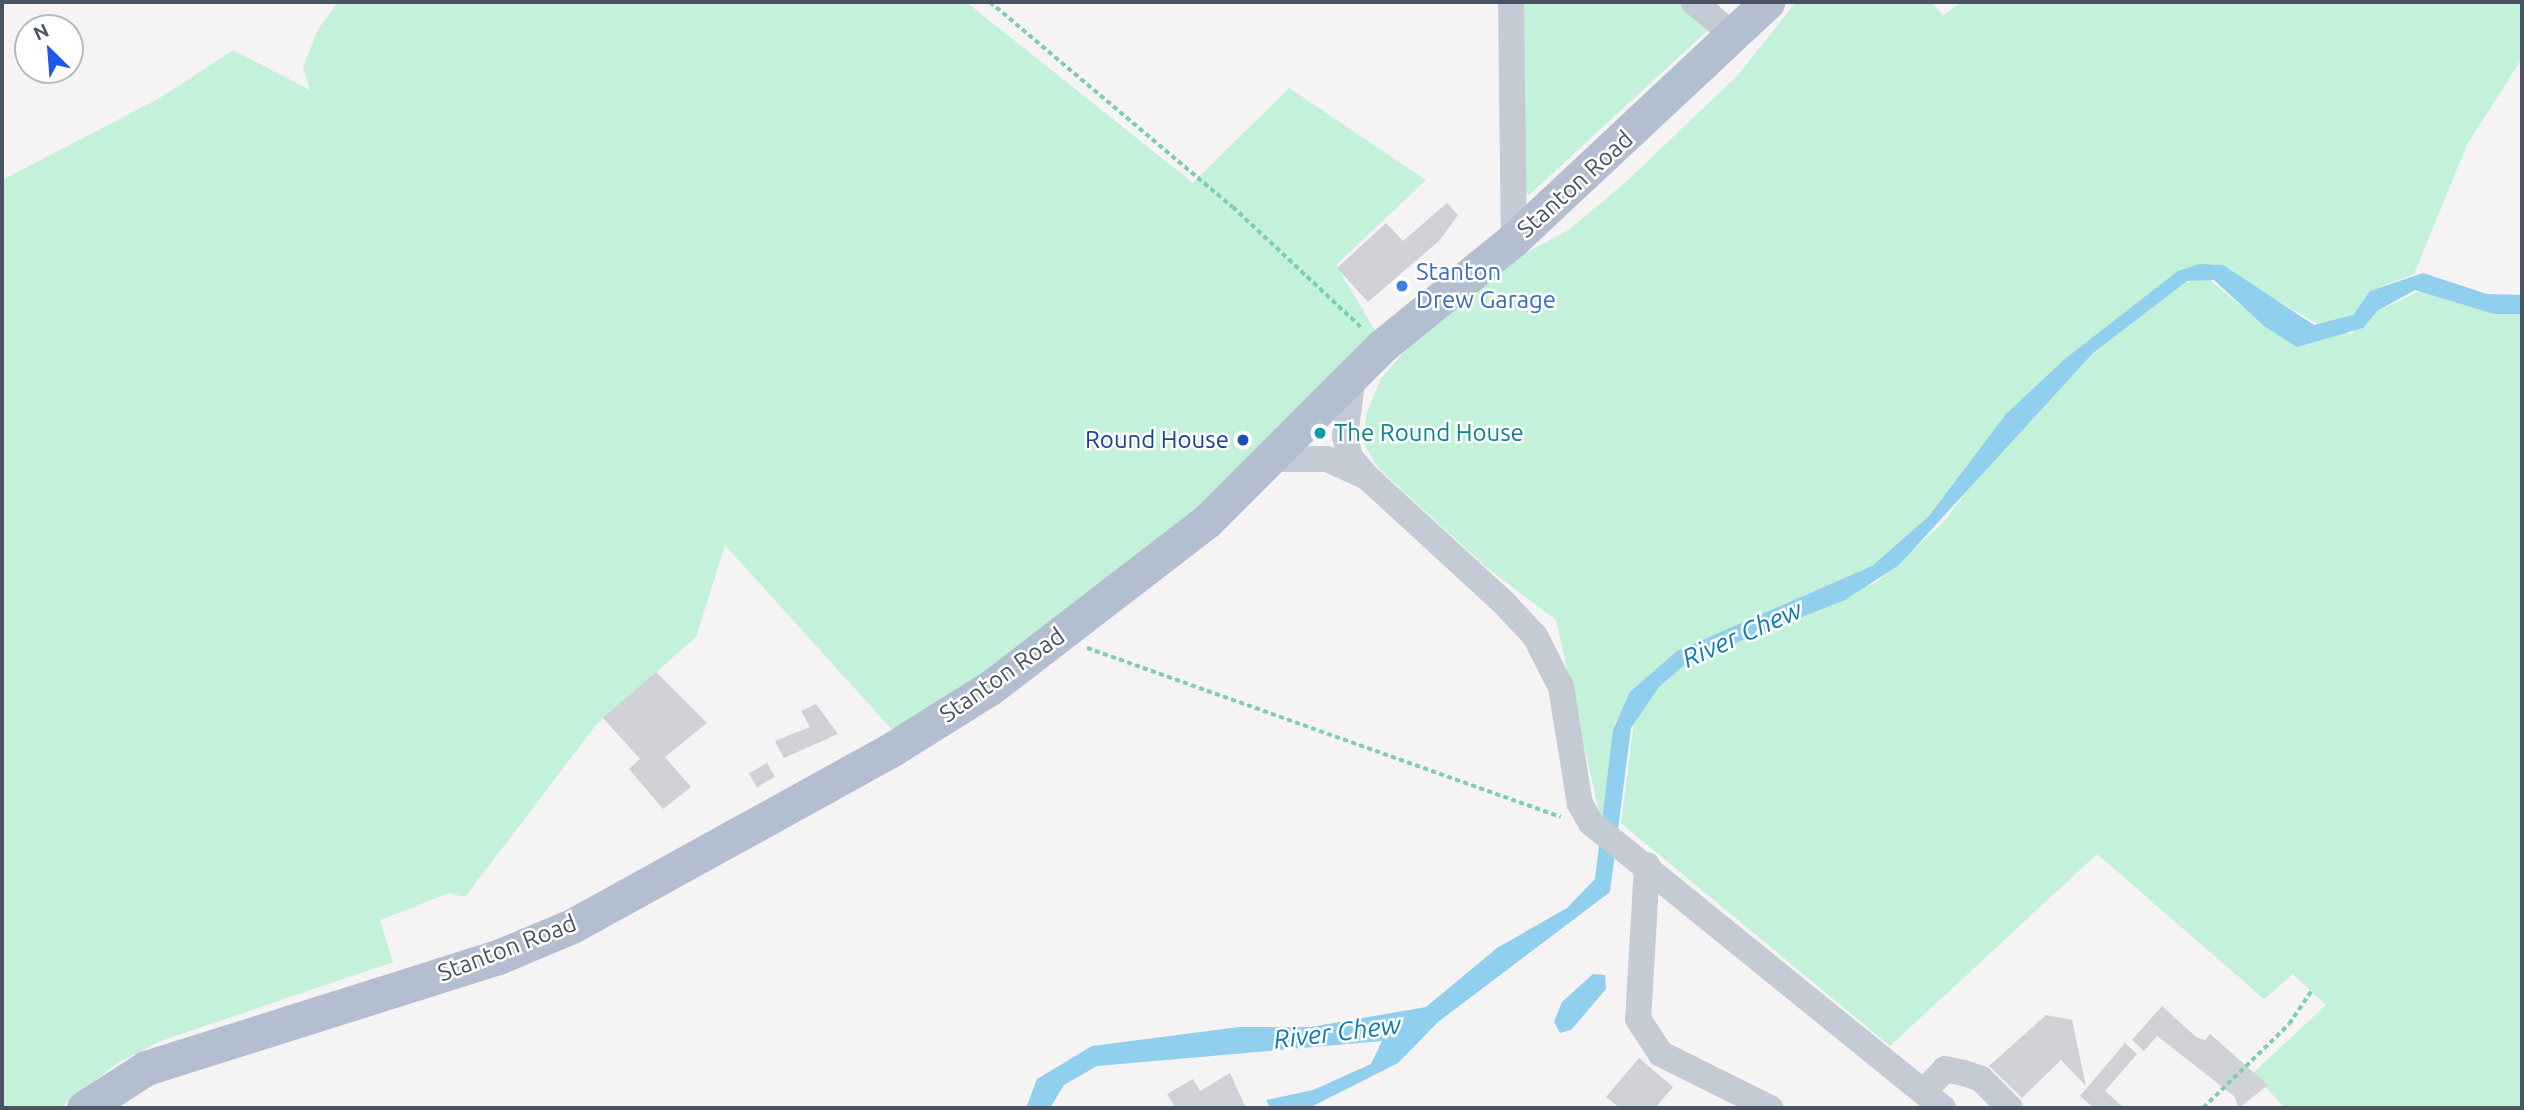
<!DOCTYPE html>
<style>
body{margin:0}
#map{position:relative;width:2524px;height:1110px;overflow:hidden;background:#f5f3f3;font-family:Ubuntu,sans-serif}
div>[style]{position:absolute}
.green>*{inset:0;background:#c3f1da}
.water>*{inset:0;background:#90cfed}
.building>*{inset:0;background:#cfd1d7;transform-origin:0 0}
.path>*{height:3.5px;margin-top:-1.75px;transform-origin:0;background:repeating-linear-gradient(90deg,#7acfb0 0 5px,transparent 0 8.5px)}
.minor>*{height:26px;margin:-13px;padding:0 13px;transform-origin:13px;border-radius:13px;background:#c4cbd4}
.major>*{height:35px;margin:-17.5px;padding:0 17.5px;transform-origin:17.5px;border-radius:17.5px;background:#b3bed1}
.dots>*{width:19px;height:19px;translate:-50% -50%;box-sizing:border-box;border:4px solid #fff;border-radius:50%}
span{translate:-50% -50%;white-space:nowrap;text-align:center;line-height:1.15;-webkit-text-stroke:5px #fff;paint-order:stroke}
.street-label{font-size:24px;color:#4a5361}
.shop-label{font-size:24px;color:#366cbe}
.left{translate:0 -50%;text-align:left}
.culture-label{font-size:24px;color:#0d838f}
.transit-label{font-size:24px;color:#164399}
.right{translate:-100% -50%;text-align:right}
.water-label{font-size:26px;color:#0c7bb2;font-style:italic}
.frame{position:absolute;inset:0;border:4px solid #4a5361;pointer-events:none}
.north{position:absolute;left:14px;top:14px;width:70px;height:70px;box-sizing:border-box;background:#fff;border:2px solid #b7bac0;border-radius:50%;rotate:335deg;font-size:19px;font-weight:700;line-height:28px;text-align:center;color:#4a5361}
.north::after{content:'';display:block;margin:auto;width:24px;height:32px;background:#1b5be7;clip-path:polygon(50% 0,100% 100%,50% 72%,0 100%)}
</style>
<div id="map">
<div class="green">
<div style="clip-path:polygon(338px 2px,966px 2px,1193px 183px,1289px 88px,1426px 180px,1336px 265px,1378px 335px,1144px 563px,895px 733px,725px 545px,696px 637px,596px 725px,465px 897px,449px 893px,380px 920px,393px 962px,161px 1041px,116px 1064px,60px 1108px,2px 1108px,2px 180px,160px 98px,233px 50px,310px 90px,303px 67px,318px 29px)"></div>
<div style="clip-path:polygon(1523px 2px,1682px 2px,1709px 29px,1529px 195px,1524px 190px)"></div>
<div style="clip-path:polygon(1796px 2px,1931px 2px,1943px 16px,1961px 2px,2522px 2px,2522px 58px,2467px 145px,2414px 274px,2370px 291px,2353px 315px,2321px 326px,2213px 263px,2124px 313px,2007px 414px,1929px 516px,1872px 566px,1677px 651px,1615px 722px,1606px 811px,1600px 816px,1556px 620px,1486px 567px,1378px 468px,1363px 442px,1367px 412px,1381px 379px,1411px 344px,1478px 279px,1570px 229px,1627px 181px,1738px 75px)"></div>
<div style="clip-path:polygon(2207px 278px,2248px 311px,2351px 334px,2377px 311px,2426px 288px,2493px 314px,2522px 314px,2522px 1108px,2285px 1108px,2253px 1073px,2326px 1005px,2293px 974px,2264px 999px,2097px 854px,1890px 1046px,1621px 823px,1635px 714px,1659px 687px,1689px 661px,1877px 582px,1944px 522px,1992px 456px,2093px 353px,2183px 283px)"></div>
</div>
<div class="water">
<div style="clip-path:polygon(2200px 264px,2223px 265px,2314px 325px,2353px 315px,2370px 291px,2423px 273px,2487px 294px,2522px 295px,2522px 314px,2494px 314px,2415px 290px,2377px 311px,2363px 328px,2297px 347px,2264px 326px,2214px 280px,2187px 281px,2093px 353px,1899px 565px,1845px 600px,1689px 661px,1659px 687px,1631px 728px,1610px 892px,1438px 1022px,1398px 1063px,1309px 1108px,1270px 1108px,1266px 1100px,1313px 1090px,1371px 1064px,1382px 1041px,1097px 1066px,1064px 1085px,1050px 1108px,1026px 1108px,1037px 1079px,1092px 1046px,1239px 1027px,1311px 1027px,1426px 1007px,1497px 948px,1567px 908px,1595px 879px,1613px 730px,1630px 692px,1677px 651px,1872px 566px,1929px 516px,2006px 414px,2066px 358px,2178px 271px)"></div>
<div style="clip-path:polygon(1593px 974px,1605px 975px,1606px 989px,1571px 1030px,1560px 1033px,1554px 1022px,1562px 1002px)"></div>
</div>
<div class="building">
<div style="clip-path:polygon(1447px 203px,1458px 215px,1440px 240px,1368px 302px,1337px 268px,1386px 223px,1403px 241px)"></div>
<div style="clip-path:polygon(656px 672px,707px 723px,665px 757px,691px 787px,663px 809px,629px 769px,640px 759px,603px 718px)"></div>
<div style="clip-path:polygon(816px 704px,838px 734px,784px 758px,775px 741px,810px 727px,801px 711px)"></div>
<div style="left:767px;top:763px;width:16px;height:21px;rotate:60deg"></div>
<div style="clip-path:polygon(2162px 1006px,2196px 1037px,2205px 1040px,2210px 1034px,2268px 1085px,2239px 1108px,2234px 1096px,2157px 1036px,2144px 1051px,2132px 1040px)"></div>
<div style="clip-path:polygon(2046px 1015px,2072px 1020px,2086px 1086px,2061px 1060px,2022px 1098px,1989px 1066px)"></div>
<div style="clip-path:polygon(2125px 1043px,2137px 1054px,2105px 1091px,2124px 1108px,2094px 1108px,2080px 1096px)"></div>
<div style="clip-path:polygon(1639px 1058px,1673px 1087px,1655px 1108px,1620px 1108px,1606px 1097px)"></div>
<div style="clip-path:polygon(1230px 1073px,1246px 1108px,1176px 1108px,1167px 1094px,1193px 1079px,1200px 1091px)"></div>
</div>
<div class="path">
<div style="left:990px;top:2px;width:318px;rotate:40.2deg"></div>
<div style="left:1233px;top:207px;width:177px;rotate:43.2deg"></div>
<div style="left:1087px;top:648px;width:503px;rotate:19.62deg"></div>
<div style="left:2203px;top:1108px;width:120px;rotate:-44.3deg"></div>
<div style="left:2289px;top:1024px;width:41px;rotate:-55.9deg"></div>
</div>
<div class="minor">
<div style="left:1511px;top:2px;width:237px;rotate:89.3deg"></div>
<div style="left:1694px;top:2px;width:52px;rotate:40.4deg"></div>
<div style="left:1353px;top:375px;width:62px;rotate:97.5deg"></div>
<div style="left:1345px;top:436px;width:22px;rotate:77deg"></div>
<div style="left:1350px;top:457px;width:25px;rotate:50deg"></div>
<div style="left:1270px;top:459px;width:57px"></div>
<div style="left:1327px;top:459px;width:44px;rotate:24.2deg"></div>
<div style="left:1367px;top:477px;width:186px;rotate:42.6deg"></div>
<div style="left:1504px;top:603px;width:45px;rotate:46.8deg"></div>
<div style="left:1535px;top:636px;width:57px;rotate:63deg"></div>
<div style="left:1561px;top:687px;width:119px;rotate:80.8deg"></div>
<div style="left:1580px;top:804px;width:22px;rotate:60deg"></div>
<div style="left:1591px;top:823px;width:453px;rotate:39deg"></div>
<div style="left:1647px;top:865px;width:154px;rotate:93.3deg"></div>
<div style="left:1638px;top:1019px;width:42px;rotate:56.7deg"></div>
<div style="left:1661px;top:1054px;width:122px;rotate:26.4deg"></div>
<div style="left:1924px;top:1091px;width:30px;rotate:-46deg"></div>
<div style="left:1945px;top:1069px;width:19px;rotate:12deg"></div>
<div style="left:1964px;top:1073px;width:18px;rotate:19deg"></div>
<div style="left:1981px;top:1079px;width:41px;rotate:45deg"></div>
</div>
<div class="major">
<div style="left:84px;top:1108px;width:74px;rotate:-32.8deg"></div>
<div style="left:146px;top:1068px;width:369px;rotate:-17.5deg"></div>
<div style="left:498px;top:957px;width:80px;rotate:-22.7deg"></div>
<div style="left:572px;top:926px;width:362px;rotate:-28.9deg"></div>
<div style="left:889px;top:751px;width:119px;rotate:-32deg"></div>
<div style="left:990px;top:688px;width:274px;rotate:-37.6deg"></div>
<div style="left:1207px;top:521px;width:247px;rotate:-45deg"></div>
<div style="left:1382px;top:346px;width:170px;rotate:-39deg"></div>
<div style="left:1514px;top:239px;width:347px;rotate:-43.1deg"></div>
</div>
<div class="dots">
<div style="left:1402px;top:286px;background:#3f7fe0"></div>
<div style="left:1320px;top:433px;background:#0f9aa8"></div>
<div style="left:1243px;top:440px;background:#1a4fb4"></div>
</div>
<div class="street-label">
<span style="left:1575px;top:184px;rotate:-42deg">Stanton Road</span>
<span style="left:1002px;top:675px;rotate:-35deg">Stanton Road</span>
<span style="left:507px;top:948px;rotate:-21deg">Stanton Road</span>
</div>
<div class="shop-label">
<span class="left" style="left:1416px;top:286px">Stanton<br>Drew Garage</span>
</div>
<div class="culture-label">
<span class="left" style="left:1334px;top:433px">The Round House</span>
</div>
<div class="transit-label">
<span class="right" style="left:1229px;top:440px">Round House</span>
</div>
<div class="water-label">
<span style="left:1742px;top:634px;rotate:-24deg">River Chew</span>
<span style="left:1337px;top:1032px;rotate:-7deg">River Chew</span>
</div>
<div class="frame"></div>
<div class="north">N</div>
</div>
